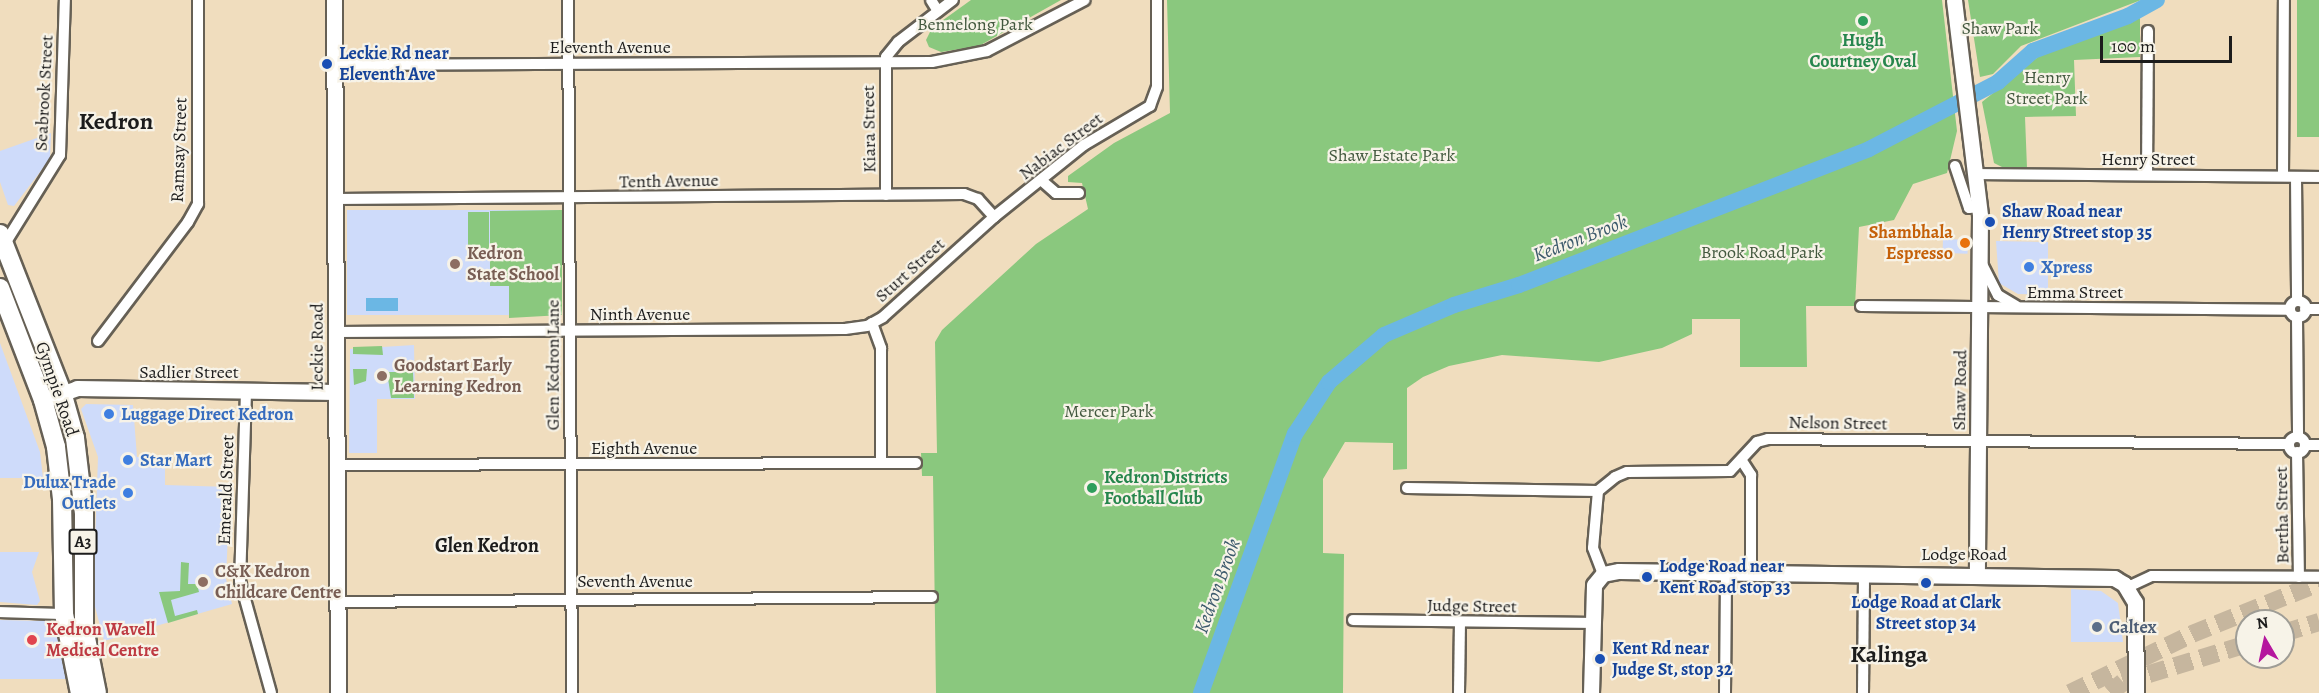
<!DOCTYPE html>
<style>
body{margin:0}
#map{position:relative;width:2319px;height:693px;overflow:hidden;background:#f0ddbe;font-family:Alegreya,serif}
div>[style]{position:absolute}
.built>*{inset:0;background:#cedbfa;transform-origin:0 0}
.green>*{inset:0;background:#8ac87e;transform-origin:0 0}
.water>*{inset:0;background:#6bb7e4;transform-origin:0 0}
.river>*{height:16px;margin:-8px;padding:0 8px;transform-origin:8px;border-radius:8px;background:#6bb7e4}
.highway-tunnel>*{height:18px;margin-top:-9px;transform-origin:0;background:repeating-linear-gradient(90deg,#c6b69e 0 18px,transparent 0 27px)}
.roads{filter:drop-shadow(2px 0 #666055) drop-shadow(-2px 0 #666055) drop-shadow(0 2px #666055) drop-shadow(0 -2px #666055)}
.street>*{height:10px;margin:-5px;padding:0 5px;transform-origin:5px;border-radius:5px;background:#fff}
.street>.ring{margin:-5px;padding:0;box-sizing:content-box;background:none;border:10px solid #fff;border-radius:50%}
.secondary>*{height:15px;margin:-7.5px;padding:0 7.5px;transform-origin:7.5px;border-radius:7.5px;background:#fff}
.highway>*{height:18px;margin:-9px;padding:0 9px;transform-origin:9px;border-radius:9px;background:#fff}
.dots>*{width:16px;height:16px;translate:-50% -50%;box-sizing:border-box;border:3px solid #f7f3e8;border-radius:50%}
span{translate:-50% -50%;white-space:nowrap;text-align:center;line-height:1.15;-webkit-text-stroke:4.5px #f7f3e8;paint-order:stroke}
.shield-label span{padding:2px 4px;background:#f7f3e8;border:2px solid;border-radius:4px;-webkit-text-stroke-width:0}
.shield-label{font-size:16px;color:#1c1c1c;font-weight:700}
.park-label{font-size:18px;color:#42583e}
.leisure-label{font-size:18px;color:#27864d;font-weight:700}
.left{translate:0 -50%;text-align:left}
.street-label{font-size:18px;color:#1c1c1c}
.transit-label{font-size:18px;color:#164399;font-weight:700}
.food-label{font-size:18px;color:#c56008;font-weight:700}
.right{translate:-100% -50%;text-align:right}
.education-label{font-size:18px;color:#785e54;font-weight:700}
.shop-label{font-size:18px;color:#366cbe;font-weight:700}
.service-label{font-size:18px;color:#4e5e75;font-weight:700}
.health-label{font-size:18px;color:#be3a42;font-weight:700}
.water-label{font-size:20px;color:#3c5a6c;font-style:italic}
.neighbourhood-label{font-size:20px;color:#1c1c1c;font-weight:700}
.district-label{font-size:24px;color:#1c1c1c;font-weight:700}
.north{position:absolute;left:2235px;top:609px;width:60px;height:60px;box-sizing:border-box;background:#f7f3e8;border:2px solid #9f9d96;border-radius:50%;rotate:351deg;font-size:16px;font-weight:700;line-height:24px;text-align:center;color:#1c1c1c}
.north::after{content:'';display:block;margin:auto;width:21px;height:27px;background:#b5179e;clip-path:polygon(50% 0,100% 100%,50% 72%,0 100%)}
.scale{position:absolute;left:2100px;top:36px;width:132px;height:27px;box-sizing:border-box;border:3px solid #1c1c1c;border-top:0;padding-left:8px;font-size:18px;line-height:21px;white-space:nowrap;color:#1c1c1c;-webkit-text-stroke:4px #f7f3e8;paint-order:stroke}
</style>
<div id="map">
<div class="built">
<div style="clip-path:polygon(51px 133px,50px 159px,14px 206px,8px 205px,0 182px,0 151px)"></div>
<div style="left:562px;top:210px;width:105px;height:215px;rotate:90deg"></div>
<div style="left:1943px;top:239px;width:25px;height:14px;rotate:2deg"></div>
<div style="clip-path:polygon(1996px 241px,2048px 242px,2048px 295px,2018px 294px,1999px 283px)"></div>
<div style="clip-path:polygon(0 343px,40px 452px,43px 478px,0 478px)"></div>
<div style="clip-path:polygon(414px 345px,415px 399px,377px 399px,377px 453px,349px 453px,350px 349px)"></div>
<div style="clip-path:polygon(86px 404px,133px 405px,137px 457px,165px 458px,165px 485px,230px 487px,226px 579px,232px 604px,104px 641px,93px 599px,98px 457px,81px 409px)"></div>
<div style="clip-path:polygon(0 552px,39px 552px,32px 572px,40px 601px,37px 605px,0 602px)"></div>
<div style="clip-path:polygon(2071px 589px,2101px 591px,2118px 603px,2123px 642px,2071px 642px)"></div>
<div style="clip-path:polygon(0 620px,44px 621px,55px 625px,66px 679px,0 679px)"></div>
</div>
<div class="green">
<div style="clip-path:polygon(971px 0,1061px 0,979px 46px,941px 52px,929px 47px,926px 40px,932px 28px)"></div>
<div style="clip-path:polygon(1167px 0,1942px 0,1957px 131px,1947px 173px,1913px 184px,1894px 220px,1859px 227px,1855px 306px,1806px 306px,1807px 367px,1740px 367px,1740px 319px,1692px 319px,1692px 334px,1662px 348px,1599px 362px,1502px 355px,1449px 366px,1423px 377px,1407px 388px,1407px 469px,1393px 470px,1393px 443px,1345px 442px,1323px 479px,1323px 553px,1344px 554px,1343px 693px,936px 693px,933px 476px,922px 476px,921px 453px,937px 453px,935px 342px,942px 330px,1036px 244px,1088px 209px,1082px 183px,1068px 182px,1068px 176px,1114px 143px,1170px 113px)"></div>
<div style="clip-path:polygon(1968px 0,2141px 0,2021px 46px,1993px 74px,1980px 77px)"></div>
<div style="left:2297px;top:0;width:22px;height:137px"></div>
<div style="clip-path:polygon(2140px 18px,2140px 57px,2074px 60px,2076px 116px,2025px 117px,2027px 168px,2004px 168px,1994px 163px,1982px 102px,2038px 57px)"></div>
<div style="clip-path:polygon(562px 210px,562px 315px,509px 318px,509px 286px,490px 286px,490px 211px)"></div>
<div style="left:489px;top:212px;width:41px;height:21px;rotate:90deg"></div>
<div style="clip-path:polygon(382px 346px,383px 355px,353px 354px,353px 347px)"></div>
<div style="clip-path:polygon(367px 369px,366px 381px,354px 385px,353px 369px)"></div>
<div style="clip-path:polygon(387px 372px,413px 372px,414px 398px,391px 398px)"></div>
<div style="clip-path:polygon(181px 562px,189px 563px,188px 584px,197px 584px,199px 592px,171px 600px,175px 616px,197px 610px,198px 614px,168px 623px,159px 592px,180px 591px)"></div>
</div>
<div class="water">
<div style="left:366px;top:298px;width:32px;height:13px"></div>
</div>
<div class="river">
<div style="left:1201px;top:693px;width:276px;rotate:-70.1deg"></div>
<div style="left:1295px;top:434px;width:62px;rotate:-56.8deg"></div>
<div style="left:1329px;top:382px;width:72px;rotate:-40.5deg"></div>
<div style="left:1384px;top:335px;width:76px;rotate:-23.2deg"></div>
<div style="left:1454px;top:305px;width:68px;rotate:-17.1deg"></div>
<div style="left:1519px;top:285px;width:375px;rotate:-21.2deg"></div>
<div style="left:1869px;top:149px;width:145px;rotate:-27.4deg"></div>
<div style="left:1998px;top:82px;width:47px;rotate:-41.5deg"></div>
<div style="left:2033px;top:51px;width:101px;rotate:-20.2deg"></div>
<div style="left:2128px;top:16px;width:33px;rotate:-29deg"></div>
</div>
<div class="highway-tunnel">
<div style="left:2283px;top:633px;width:38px;rotate:-17deg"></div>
<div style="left:2070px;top:693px;width:136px;rotate:-25.8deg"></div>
<div style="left:2192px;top:634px;width:137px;rotate:-21.9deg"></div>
<div style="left:2110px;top:693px;width:17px;rotate:-40deg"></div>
<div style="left:2123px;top:682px;width:130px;rotate:-17deg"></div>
</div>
<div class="roads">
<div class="street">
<div style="left:568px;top:0;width:693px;rotate:89.67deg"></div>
<div style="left:931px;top:0;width:13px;rotate:58deg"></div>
<div style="left:335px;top:65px;width:597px;rotate:-0.29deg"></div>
<div style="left:932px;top:62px;width:56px;rotate:-11.3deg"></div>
<div style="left:987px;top:51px;width:110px;rotate:-27.5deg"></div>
<div style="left:1955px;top:166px;width:44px;rotate:71.6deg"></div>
<div style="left:1969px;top:208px;width:11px;rotate:-5deg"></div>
<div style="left:1976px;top:174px;width:343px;rotate:0.5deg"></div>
<div style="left:2147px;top:175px;width:144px;rotate:-89.6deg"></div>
<div style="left:2283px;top:176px;width:176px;rotate:-89.7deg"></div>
<div style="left:2296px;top:177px;width:124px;rotate:89.5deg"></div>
<div style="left:1041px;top:180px;width:20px;rotate:41deg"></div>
<div style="left:1056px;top:193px;width:23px"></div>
<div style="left:886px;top:195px;width:138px;rotate:-90deg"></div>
<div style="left:886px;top:57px;width:19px;rotate:-51deg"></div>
<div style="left:898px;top:42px;width:69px;rotate:-37.4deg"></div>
<div style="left:335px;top:199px;width:629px;rotate:-0.46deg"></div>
<div style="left:964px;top:194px;width:15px;rotate:20deg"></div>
<div style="left:978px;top:199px;width:24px;rotate:48deg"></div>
<div style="left:4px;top:245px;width:106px;rotate:-58.1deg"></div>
<div style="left:60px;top:155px;width:155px;rotate:-88.2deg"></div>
<div style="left:1982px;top:264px;width:35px;rotate:63deg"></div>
<div style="left:1998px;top:295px;width:21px;rotate:31deg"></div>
<div class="ring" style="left:2290px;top:301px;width:6px;height:6px"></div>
<div style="left:1861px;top:306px;width:429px;rotate:0.5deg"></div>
<div style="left:2305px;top:309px;width:14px"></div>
<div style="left:2297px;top:317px;width:120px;rotate:89.5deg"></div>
<div style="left:872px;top:323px;width:27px;rotate:70deg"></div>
<div style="left:881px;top:348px;width:115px;rotate:90deg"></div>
<div style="left:336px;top:332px;width:509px;rotate:-0.34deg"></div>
<div style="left:845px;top:329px;width:22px;rotate:-8deg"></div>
<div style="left:867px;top:326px;width:18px;rotate:-29deg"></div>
<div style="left:883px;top:317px;width:149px;rotate:-42deg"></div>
<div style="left:994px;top:217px;width:115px;rotate:-38.7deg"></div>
<div style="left:1084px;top:145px;width:77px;rotate:-30.6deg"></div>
<div style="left:1150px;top:106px;width:20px;rotate:-70deg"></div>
<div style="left:1157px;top:87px;width:87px;rotate:-90deg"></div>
<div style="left:98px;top:341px;width:149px;rotate:-52.9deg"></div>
<div style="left:188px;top:222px;width:21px;rotate:-61deg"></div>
<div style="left:198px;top:204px;width:204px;rotate:-90deg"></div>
<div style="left:246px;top:392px;width:189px;rotate:91.8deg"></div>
<div style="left:240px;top:581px;width:116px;rotate:74.5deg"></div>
<div class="ring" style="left:2289px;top:437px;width:6px;height:6px"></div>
<div style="left:2305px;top:445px;width:14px"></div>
<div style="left:2297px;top:452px;width:125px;rotate:89.1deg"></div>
<div style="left:1742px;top:461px;width:17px;rotate:57deg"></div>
<div style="left:1751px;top:475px;width:97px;rotate:90deg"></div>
<div style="left:337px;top:465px;width:579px;rotate:-0.2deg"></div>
<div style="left:1407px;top:488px;width:191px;rotate:0.9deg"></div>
<div style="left:1598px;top:491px;width:22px;rotate:-39deg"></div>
<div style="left:1615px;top:477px;width:13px;rotate:-23deg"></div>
<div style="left:1627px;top:472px;width:103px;rotate:-0.6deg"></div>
<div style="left:1730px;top:471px;width:40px;rotate:-47deg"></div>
<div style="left:1757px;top:442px;width:11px;rotate:-15deg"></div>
<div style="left:1768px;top:439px;width:521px;rotate:0.55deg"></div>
<div style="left:1598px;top:491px;width:57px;rotate:95deg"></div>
<div style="left:1593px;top:548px;width:28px;rotate:69deg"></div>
<div style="left:2128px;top:587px;width:26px;rotate:-25deg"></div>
<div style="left:2152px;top:576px;width:167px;rotate:0.3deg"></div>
<div style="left:337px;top:602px;width:595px;rotate:-0.48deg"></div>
<div style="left:0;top:612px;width:64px;rotate:1.8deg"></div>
<div style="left:1353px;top:620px;width:239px;rotate:0.7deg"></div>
<div style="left:1459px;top:693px;width:70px;rotate:-89.2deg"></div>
<div style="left:1725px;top:693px;width:121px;rotate:-89.5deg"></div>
<div style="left:1863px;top:693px;width:119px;rotate:-89.5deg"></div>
</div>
<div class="secondary">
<div style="left:334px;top:0;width:693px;rotate:89.67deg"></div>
<div style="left:1954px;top:0;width:218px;rotate:83.1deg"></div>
<div style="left:1980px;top:216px;width:358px;rotate:90.5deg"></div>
<div style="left:43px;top:400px;width:36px;rotate:-19deg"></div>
<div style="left:77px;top:388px;width:259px;rotate:0.9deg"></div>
<div style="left:1591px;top:693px;width:108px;rotate:-88.4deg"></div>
<div style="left:1594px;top:585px;width:14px;rotate:-51deg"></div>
<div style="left:1603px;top:574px;width:16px;rotate:-11deg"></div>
<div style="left:1619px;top:571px;width:495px;rotate:0.8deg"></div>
<div style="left:2114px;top:578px;width:12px;rotate:31deg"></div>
<div style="left:2124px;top:584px;width:21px;rotate:59deg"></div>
<div style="left:2135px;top:602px;width:91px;rotate:89.4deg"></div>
</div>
<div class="highway">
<div style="left:0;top:234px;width:170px;rotate:68.6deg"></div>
<div style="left:62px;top:392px;width:48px;rotate:74.2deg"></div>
<div style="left:75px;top:438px;width:77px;rotate:83.2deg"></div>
<div style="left:84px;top:514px;width:114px;rotate:90deg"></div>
<div style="left:84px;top:628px;width:66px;rotate:78.7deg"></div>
<div style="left:0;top:288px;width:120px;rotate:69deg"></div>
<div style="left:43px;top:400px;width:49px;rotate:74.5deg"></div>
<div style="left:56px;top:447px;width:52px;rotate:83.4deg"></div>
<div style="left:62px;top:499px;width:115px;rotate:89deg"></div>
<div style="left:64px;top:614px;width:81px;rotate:78.6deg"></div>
</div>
</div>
<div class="dots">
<div style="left:1863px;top:21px;background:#2e9e5b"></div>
<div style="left:327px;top:64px;background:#1a4fb4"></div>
<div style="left:1990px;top:222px;background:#1a4fb4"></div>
<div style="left:1965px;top:243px;background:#e8710a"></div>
<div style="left:455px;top:264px;background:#8d6e63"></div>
<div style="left:2029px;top:267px;background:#3f7fe0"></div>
<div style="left:382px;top:376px;background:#8d6e63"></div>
<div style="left:109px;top:414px;background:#3f7fe0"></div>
<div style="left:128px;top:460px;background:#3f7fe0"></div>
<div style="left:1092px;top:488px;background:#2e9e5b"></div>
<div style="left:128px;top:493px;background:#3f7fe0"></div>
<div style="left:1647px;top:577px;background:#1a4fb4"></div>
<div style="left:203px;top:582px;background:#8d6e63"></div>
<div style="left:1926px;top:583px;background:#1a4fb4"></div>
<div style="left:2097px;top:627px;background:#5c6f8a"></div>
<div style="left:32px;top:640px;background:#e0444e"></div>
<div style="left:1600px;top:659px;background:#1a4fb4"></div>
</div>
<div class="shield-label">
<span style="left:83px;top:542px">A3</span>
</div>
<div class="park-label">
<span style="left:975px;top:24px">Bennelong Park</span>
<span style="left:2000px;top:28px">Shaw Park</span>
<span style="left:2047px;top:88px">Henry<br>Street Park</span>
<span style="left:1392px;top:155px">Shaw Estate Park</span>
<span style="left:1762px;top:252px">Brook Road Park</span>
<span style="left:1109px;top:411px">Mercer Park</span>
</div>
<div class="leisure-label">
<span style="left:1863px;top:51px">Hugh<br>Courtney Oval</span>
<span class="left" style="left:1104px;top:488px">Kedron Districts<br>Football Club</span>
</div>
<div class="street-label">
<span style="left:610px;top:47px">Eleventh Avenue</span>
<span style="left:44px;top:93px;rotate:-87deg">Seabrook Street</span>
<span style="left:869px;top:129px;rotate:-91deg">Kiara Street</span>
<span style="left:1061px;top:146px;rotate:-37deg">Nabiac Street</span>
<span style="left:179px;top:150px;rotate:-88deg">Ramsay Street</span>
<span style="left:2148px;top:159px">Henry Street</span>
<span style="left:669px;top:181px;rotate:-1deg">Tenth Avenue</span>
<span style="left:910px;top:270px;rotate:-42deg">Sturt Street</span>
<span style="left:2075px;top:292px">Emma Street</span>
<span style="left:640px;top:314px">Ninth Avenue</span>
<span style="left:317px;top:347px;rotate:-90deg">Leckie Road</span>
<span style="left:553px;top:365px;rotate:-90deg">Glen Kedron Lane</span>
<span style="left:189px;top:372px">Sadlier Street</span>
<span style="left:57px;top:389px;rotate:71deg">Gympie Road</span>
<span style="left:1960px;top:390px;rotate:-89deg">Shaw Road</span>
<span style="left:1838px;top:423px;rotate:1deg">Nelson Street</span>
<span style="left:644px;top:448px">Eighth Avenue</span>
<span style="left:226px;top:490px;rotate:-88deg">Emerald Street</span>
<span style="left:2282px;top:515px;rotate:-91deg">Bertha Street</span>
<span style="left:1964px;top:554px">Lodge Road</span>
<span style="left:635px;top:581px">Seventh Avenue</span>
<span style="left:1472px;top:606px;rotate:1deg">Judge Street</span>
</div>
<div class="transit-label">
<span class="left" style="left:339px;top:64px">Leckie Rd near<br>Eleventh Ave</span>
<span class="left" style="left:2002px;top:222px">Shaw Road near<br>Henry Street stop 35</span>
<span class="left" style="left:1659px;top:577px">Lodge Road near<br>Kent Road stop 33</span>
<span style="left:1926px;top:613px">Lodge Road at Clark<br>Street stop 34</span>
<span class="left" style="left:1612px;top:659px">Kent Rd near<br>Judge St, stop 32</span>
</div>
<div class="food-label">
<span class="right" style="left:1953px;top:243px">Shambhala<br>Espresso</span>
</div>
<div class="education-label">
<span class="left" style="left:467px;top:264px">Kedron<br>State School</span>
<span class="left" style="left:394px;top:376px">Goodstart Early<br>Learning Kedron</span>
<span class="left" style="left:215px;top:582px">C&amp;K Kedron<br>Childcare Centre</span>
</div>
<div class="shop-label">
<span class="left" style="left:2041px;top:267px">Xpress</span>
<span class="left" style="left:121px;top:414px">Luggage Direct Kedron</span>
<span class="left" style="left:140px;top:460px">Star Mart</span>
<span class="right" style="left:116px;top:493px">Dulux Trade<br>Outlets</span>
</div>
<div class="service-label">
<span class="left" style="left:2109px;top:627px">Caltex</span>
</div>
<div class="health-label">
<span class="left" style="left:46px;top:640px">Kedron Wavell<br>Medical Centre</span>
</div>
<div class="water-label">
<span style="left:1580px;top:238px;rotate:-21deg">Kedron Brook</span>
<span style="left:1217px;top:586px;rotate:-70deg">Kedron Brook</span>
</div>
<div class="neighbourhood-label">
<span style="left:487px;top:545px">Glen Kedron</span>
</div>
<div class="district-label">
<span style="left:116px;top:122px">Kedron</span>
<span style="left:1889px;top:655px">Kalinga</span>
</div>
<div class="north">N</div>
<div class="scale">100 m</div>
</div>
